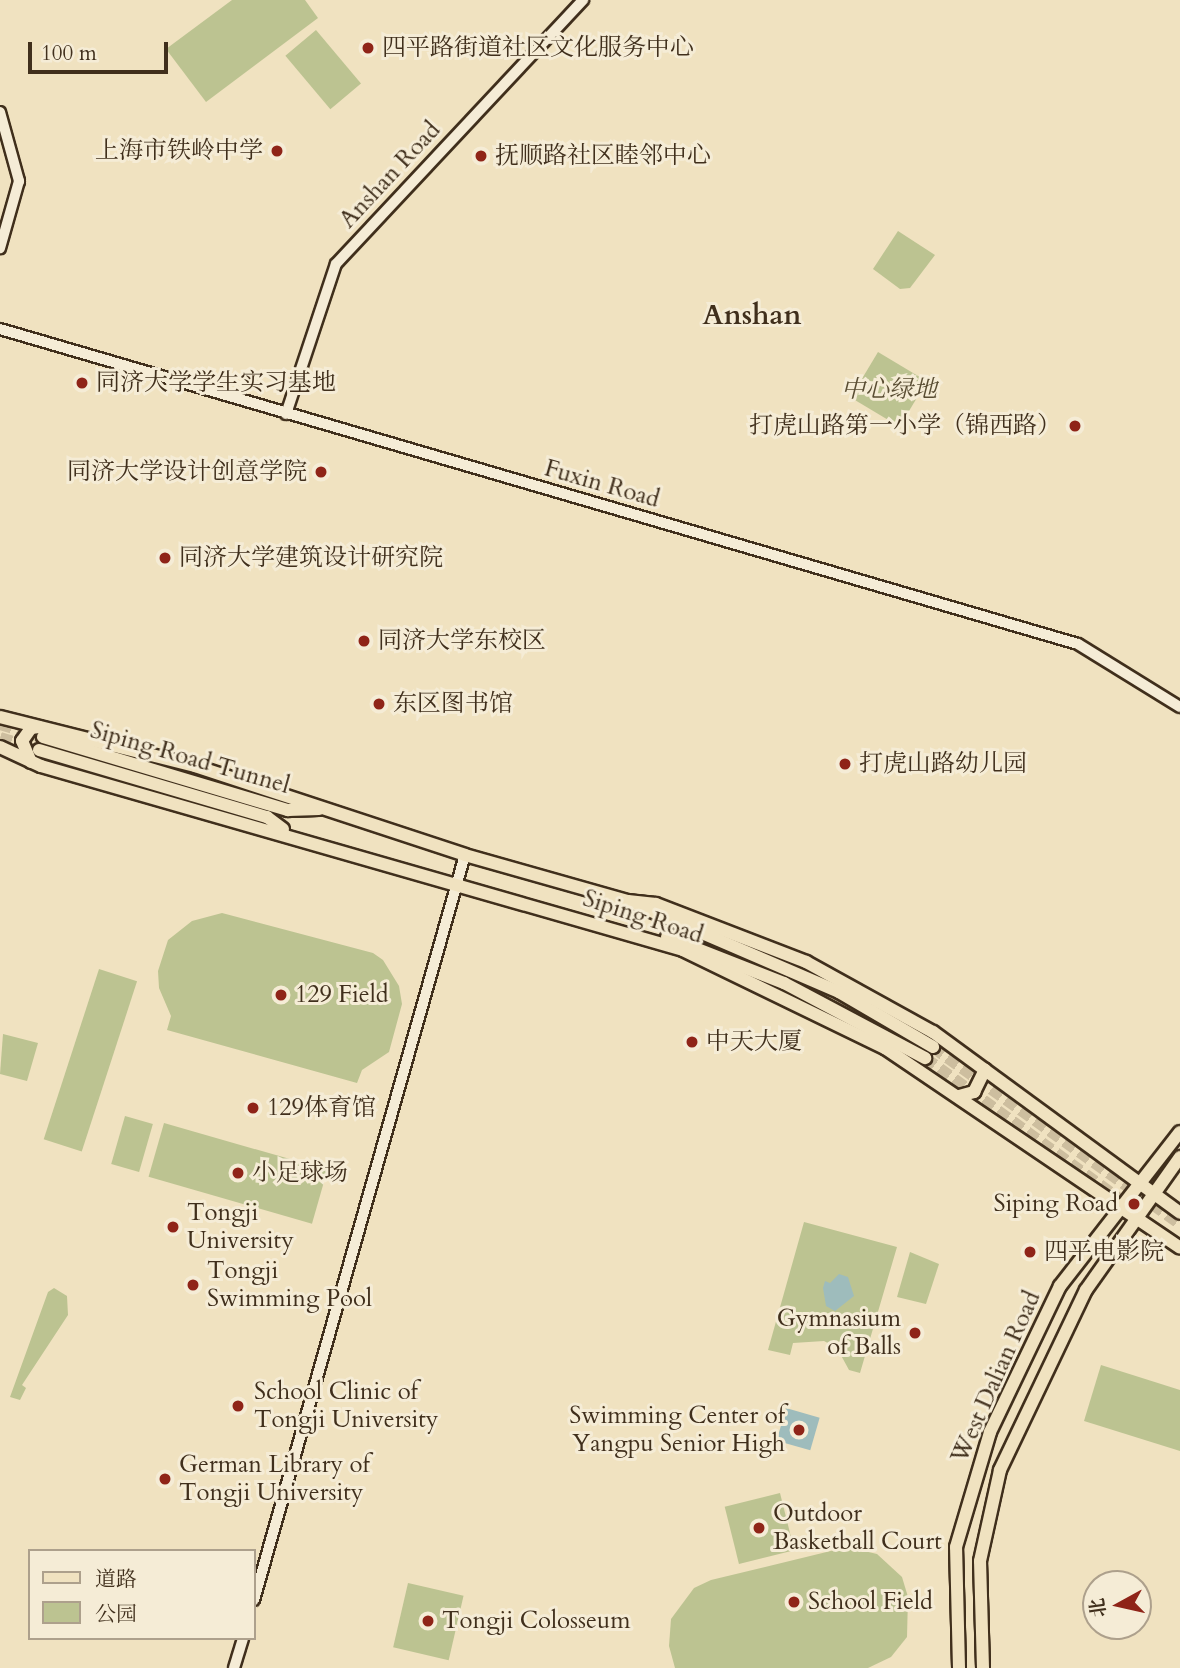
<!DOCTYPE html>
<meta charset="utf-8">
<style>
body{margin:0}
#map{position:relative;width:1180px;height:1668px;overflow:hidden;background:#f0e2c0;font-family:Cardo,"Noto Serif SC",serif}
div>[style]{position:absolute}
.green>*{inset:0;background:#bcc391;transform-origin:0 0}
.water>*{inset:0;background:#9ebcbc;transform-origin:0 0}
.primary-tunnel>*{height:12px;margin-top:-6px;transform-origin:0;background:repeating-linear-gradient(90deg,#cdbe9f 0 12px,transparent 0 18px)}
.roads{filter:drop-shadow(2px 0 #402f1c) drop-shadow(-2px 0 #402f1c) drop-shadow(0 2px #402f1c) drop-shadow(0 -2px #402f1c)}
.secondary>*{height:10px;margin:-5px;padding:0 5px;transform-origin:5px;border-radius:5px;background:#f5ecd6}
.primary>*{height:12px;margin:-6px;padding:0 6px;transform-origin:6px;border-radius:6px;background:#f0e2c0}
.dots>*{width:19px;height:19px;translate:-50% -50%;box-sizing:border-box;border:4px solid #f5ecd6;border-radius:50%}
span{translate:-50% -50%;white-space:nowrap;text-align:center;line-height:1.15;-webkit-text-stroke:6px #f5ecd6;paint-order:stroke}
.poi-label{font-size:24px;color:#402f1c}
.left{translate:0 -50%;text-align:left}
.right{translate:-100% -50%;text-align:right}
.street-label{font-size:24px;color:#402f1c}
.park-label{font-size:24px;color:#594d33;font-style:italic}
.quarter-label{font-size:28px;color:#402f1c;font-weight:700}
.legend{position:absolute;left:28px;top:1549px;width:228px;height:91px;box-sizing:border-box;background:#f5ecd6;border:2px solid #ada08c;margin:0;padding:9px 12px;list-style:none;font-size:21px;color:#402f1c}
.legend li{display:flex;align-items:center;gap:14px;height:35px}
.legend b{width:35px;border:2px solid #ada08c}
.north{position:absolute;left:1082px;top:1570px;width:70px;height:70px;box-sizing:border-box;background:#f5ecd6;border:2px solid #ada08c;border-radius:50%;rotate:262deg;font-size:19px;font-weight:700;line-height:28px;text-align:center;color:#402f1c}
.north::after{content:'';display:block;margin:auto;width:24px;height:32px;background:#8f2418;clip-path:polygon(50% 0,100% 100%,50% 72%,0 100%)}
.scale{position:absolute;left:28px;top:42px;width:140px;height:32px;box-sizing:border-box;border:4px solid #402f1c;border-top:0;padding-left:9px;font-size:21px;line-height:24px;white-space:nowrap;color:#402f1c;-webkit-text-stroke:5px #f5ecd6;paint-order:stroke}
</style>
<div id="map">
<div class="green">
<div style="clip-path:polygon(232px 0,305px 0,318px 18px,206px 102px,166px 49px)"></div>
<div style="left:316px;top:30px;width:70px;height:40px;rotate:50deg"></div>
<div style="clip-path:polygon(898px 231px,935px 255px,910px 288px,900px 289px,873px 269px)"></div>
<div style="left:878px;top:352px;width:57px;height:53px;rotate:31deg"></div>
<div style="clip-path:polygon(222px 913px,373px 953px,383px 960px,399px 986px,402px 1004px,389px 1052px,362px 1070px,357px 1083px,167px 1030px,171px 1016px,159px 988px,158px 971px,168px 940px,192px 921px)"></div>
<div style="left:99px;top:969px;width:40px;height:179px;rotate:18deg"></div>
<div style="clip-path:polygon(3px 1034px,38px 1043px,27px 1081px,0 1074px)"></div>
<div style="left:125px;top:1116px;width:29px;height:50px;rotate:16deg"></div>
<div style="left:164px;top:1123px;width:170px;height:56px;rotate:16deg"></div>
<div style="clip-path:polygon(804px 1222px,897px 1247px,860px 1373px,849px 1370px,837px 1348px,824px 1341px,793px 1343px,790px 1355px,768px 1350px)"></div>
<div style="clip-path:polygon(910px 1252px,939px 1264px,926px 1304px,897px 1297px)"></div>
<div style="clip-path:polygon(54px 1288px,67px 1296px,68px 1315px,22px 1385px,26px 1388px,20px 1400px,10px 1397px,48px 1292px)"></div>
<div style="clip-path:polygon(1101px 1365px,1180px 1390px,1180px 1451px,1084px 1421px)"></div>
<div style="left:780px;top:1493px;width:59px;height:57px;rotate:76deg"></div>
<div style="clip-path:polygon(847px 1547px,877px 1554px,902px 1577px,908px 1597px,907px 1637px,891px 1657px,868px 1668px,675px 1668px,669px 1646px,671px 1619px,694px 1588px,711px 1580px)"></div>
<div style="left:408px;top:1583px;width:57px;height:66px;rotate:13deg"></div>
</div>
<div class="water">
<div style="clip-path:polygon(839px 1274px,848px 1277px,854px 1296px,835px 1311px,826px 1306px,823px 1288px,825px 1281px,830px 1283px)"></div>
<div style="left:786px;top:1408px;width:35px;height:34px;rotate:16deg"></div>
</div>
<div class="primary-tunnel">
<div style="left:0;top:724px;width:45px;rotate:16.8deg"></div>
<div style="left:0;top:738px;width:31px;rotate:17deg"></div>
<div style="left:933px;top:1047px;width:304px;rotate:35.6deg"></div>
<div style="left:925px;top:1058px;width:252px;rotate:36deg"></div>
</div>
<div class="roads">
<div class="secondary">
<div style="left:0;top:112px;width:72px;rotate:74.6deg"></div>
<div style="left:19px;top:181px;width:70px;rotate:105.8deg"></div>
<div style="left:0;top:329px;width:1123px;rotate:16.29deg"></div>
<div style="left:1078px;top:644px;width:120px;rotate:31.7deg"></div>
<div style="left:286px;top:414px;width:158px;rotate:-71.6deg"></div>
<div style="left:336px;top:264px;width:362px;rotate:-46.9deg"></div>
<div style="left:254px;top:1600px;width:774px;rotate:-74.19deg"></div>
<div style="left:234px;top:1668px;width:31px;rotate:-73deg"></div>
</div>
<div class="primary">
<div style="left:0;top:717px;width:201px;rotate:14.1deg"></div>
<div style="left:195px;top:766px;width:284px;rotate:18.2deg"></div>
<div style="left:465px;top:855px;width:169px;rotate:15.8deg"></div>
<div style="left:628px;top:901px;width:28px;rotate:6deg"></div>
<div style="left:656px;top:904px;width:161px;rotate:21.1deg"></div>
<div style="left:806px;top:962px;width:145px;rotate:28.9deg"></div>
<div style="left:933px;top:1032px;width:306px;rotate:36.2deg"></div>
<div style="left:43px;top:737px;width:256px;rotate:16.6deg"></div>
<div style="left:288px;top:810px;width:31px;rotate:-2deg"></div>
<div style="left:0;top:747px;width:45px;rotate:24.9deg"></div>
<div style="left:41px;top:766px;width:668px;rotate:15.99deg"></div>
<div style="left:683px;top:950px;width:225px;rotate:25.9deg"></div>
<div style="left:885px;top:1048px;width:356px;rotate:34.1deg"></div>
<div style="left:39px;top:750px;width:238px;rotate:16.4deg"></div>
<div style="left:267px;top:817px;width:20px;rotate:37deg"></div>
<div style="left:31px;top:762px;width:23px;rotate:-113deg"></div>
<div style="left:22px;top:741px;width:16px;rotate:-55deg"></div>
<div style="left:31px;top:728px;width:8px;rotate:-7deg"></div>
<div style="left:637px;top:905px;width:220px;rotate:23.3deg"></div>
<div style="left:839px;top:992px;width:109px;rotate:30.3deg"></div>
<div style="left:667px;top:937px;width:126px;rotate:21.5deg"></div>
<div style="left:784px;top:983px;width:160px;rotate:28deg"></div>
<div style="left:959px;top:1096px;width:16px;rotate:-15deg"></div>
<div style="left:974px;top:1092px;width:25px;rotate:-64deg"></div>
<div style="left:959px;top:1668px;width:121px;rotate:-91.4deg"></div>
<div style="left:956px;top:1547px;width:120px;rotate:-73.5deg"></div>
<div style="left:990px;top:1432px;width:162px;rotate:-64.4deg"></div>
<div style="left:1060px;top:1286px;width:195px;rotate:-52.1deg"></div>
<div style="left:983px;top:1668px;width:107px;rotate:-91.6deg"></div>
<div style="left:980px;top:1561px;width:93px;rotate:-77.6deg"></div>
<div style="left:1000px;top:1470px;width:199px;rotate:-64.5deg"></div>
<div style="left:1086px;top:1290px;width:163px;rotate:-54.7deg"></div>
</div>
</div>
<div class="dots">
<div style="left:368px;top:48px;background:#8f2418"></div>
<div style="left:277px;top:151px;background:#8f2418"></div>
<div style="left:481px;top:156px;background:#8f2418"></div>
<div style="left:82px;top:383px;background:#8f2418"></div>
<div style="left:1075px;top:426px;background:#8f2418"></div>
<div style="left:321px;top:472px;background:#8f2418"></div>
<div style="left:165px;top:558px;background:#8f2418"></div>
<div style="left:364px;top:641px;background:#8f2418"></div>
<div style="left:379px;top:704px;background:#8f2418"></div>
<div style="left:845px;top:764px;background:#8f2418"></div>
<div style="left:281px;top:995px;background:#8f2418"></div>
<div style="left:692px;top:1042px;background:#8f2418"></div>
<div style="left:253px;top:1108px;background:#8f2418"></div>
<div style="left:238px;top:1173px;background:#8f2418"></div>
<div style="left:1134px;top:1204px;background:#8f2418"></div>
<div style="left:173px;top:1227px;background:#8f2418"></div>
<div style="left:1030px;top:1252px;background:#8f2418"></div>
<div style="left:193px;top:1285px;background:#8f2418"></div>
<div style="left:915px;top:1333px;background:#8f2418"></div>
<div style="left:238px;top:1406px;background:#8f2418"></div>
<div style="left:799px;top:1430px;background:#8f2418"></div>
<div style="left:165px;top:1479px;background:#8f2418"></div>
<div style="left:759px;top:1528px;background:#8f2418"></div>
<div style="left:794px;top:1602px;background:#8f2418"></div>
<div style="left:428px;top:1621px;background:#8f2418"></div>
</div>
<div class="poi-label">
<span class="left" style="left:382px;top:48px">四平路街道社区文化服务中心</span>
<span class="right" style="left:263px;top:151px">上海市铁岭中学</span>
<span class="left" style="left:495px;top:156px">抚顺路社区睦邻中心</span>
<span class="left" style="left:96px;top:383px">同济大学学生实习基地</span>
<span class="right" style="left:1061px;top:426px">打虎山路第一小学（锦西路）</span>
<span class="right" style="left:307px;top:472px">同济大学设计创意学院</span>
<span class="left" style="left:179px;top:558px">同济大学建筑设计研究院</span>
<span class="left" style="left:378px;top:641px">同济大学东校区</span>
<span class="left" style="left:393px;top:704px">东区图书馆</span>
<span class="left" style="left:859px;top:764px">打虎山路幼儿园</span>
<span class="left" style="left:295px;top:995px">129 Field</span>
<span class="left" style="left:706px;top:1042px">中天大厦</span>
<span class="left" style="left:267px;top:1108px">129体育馆</span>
<span class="left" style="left:252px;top:1173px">小足球场</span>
<span class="right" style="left:1118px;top:1204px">Siping Road</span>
<span class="left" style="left:187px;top:1227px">Tongji<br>University</span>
<span class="left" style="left:1044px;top:1252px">四平电影院</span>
<span class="left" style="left:207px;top:1285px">Tongji<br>Swimming Pool</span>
<span class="right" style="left:901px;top:1333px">Gymnasium<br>of Balls</span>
<span class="left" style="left:254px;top:1406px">School Clinic of<br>Tongji University</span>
<span class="right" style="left:785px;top:1430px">Swimming Center of<br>Yangpu Senior High</span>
<span class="left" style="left:179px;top:1479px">German Library of<br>Tongji University</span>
<span class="left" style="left:773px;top:1528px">Outdoor<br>Basketball Court</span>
<span class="left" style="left:808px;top:1602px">School Field</span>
<span class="left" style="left:442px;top:1621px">Tongji Colosseum</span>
</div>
<div class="street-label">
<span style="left:390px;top:175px;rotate:-47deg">Anshan Road</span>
<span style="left:602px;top:484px;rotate:16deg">Fuxin Road</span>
<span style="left:190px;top:758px;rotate:16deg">Siping Road Tunnel</span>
<span style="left:643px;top:917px;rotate:18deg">Siping Road</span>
<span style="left:996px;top:1377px;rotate:-66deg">West Dalian Road</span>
</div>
<div class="park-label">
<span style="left:889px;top:390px">中心绿地</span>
</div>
<div class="quarter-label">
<span style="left:752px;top:315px">Anshan</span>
</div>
<ul class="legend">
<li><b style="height:9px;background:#f0e2c0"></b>道路</li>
<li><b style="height:19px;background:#bcc391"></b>公园</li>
</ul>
<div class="north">北</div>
<div class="scale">100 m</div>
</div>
